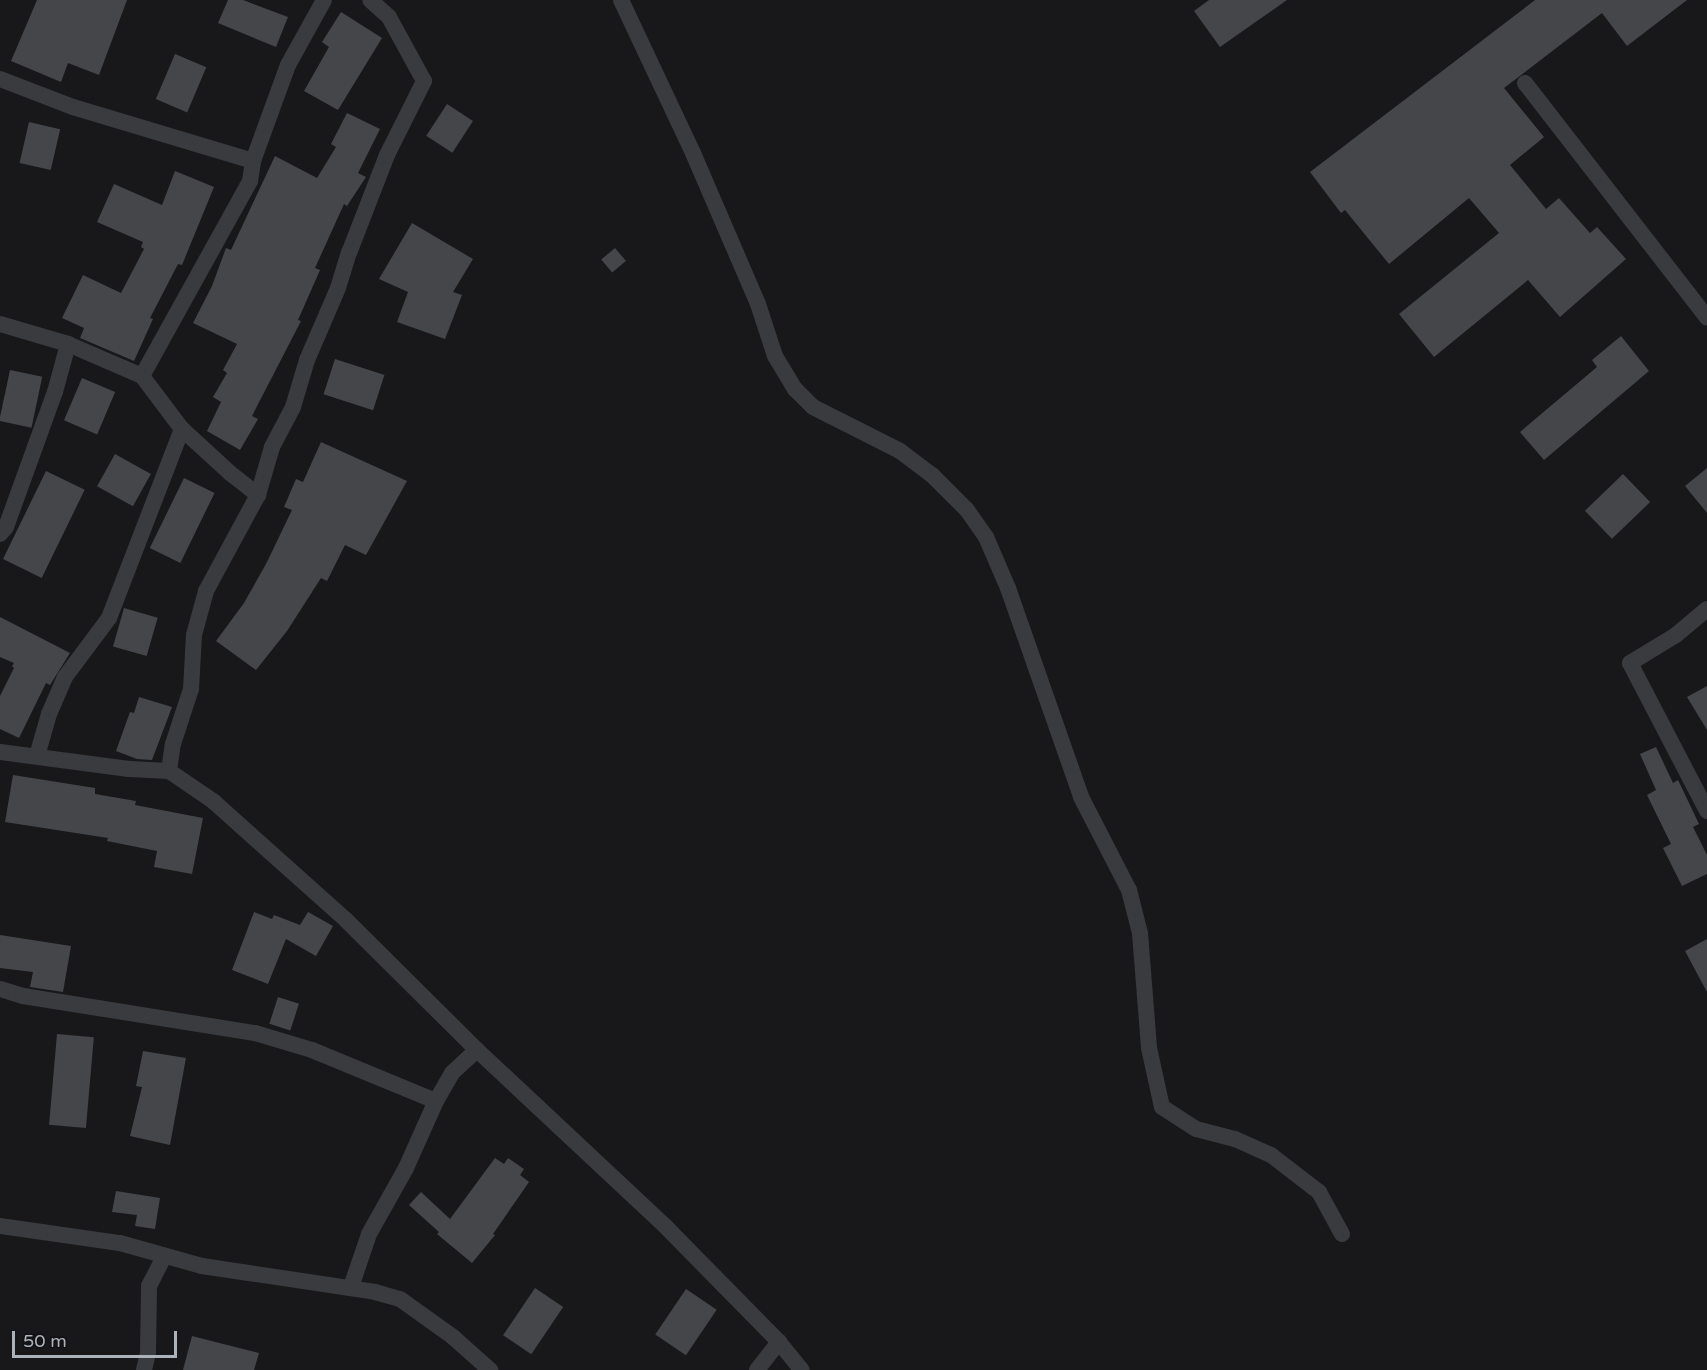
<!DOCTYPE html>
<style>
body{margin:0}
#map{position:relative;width:1707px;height:1370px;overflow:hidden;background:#18181a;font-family:"Varela Round",sans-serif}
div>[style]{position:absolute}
.building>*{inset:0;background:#454649;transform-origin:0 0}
.minor>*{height:16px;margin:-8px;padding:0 8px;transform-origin:8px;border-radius:8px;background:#393b3e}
span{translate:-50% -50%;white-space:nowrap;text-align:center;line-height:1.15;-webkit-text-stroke:4.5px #131315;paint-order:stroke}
.scale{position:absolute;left:12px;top:1331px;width:165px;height:27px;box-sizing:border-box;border:3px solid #abb2b9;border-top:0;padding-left:8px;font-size:18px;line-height:21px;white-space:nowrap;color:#abb2b9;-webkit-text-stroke:4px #131315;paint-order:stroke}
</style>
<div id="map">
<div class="building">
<div style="clip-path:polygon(37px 0,127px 0,99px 75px,68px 63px,61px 82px,11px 61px)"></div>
<div style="clip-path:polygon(228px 0,243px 0,288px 17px,276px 47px,218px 23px)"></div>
<div style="clip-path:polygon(1209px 0,1287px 0,1220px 47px,1194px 11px)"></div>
<div style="clip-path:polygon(1535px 0,1687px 0,1627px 46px,1602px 13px,1504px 88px,1544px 137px,1510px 165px,1546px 209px,1559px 198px,1590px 233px,1597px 227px,1626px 259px,1560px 317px,1528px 280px,1434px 357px,1399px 314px,1499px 233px,1469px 198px,1389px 264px,1345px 210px,1341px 213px,1310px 172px)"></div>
<div style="clip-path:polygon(341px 12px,382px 38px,338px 110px,304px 91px,329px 47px,322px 42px)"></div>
<div style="left:175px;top:54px;width:34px;height:49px;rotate:23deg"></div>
<div style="left:447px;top:104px;width:31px;height:38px;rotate:33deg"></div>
<div style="clip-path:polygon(347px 113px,380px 129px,358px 173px,366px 177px,347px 206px,344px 204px,315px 268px,320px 270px,298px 320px,301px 321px,252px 416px,258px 419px,240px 450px,207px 431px,221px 402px,213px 397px,227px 373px,223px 370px,237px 344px,193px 323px,212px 286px,226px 248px,231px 250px,275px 156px,317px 178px,336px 147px,331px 144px)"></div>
<div style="left:29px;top:122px;width:32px;height:42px;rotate:13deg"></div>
<div style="clip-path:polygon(175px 171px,214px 187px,182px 265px,178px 264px,150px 318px,153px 319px,134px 361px,80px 338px,84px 328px,62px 318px,83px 275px,121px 293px,144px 249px,141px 247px,143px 242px,97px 222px,114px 184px,162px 205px)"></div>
<div style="clip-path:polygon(412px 223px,473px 259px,453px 292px,462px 295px,445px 339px,397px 322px,408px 292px,379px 279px)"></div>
<div style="left:615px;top:248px;width:17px;height:18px;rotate:50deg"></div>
<div style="clip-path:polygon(1621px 336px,1649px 371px,1544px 460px,1520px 432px,1597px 367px,1592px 360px)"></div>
<div style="left:335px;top:359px;width:52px;height:37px;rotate:18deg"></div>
<div style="left:10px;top:370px;width:33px;height:52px;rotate:12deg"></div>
<div style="left:82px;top:378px;width:36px;height:46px;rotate:23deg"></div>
<div style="clip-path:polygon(321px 442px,407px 481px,366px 555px,345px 545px,327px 581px,321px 578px,287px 631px,256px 670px,216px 641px,244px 603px,266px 564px,292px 510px,284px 507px,296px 479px,303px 482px)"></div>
<div style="left:115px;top:454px;width:41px;height:37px;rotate:29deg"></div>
<div style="clip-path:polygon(1707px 468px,1707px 513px,1685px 486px)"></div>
<div style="left:46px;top:471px;width:43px;height:98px;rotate:26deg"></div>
<div style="left:1623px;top:474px;width:39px;height:53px;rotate:46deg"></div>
<div style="left:184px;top:478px;width:34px;height:78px;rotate:26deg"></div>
<div style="left:124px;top:608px;width:35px;height:40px;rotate:16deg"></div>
<div style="clip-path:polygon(0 617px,70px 653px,50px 685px,46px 683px,19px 738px,0 729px,0 696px,14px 668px,12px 666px,14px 663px,0 657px)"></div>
<div style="clip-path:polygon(1707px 686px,1707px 730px,1687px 697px)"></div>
<div style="clip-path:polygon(139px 697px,172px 707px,152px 760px,137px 759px,116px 751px,130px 712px,134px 713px)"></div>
<div style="clip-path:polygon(1656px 747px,1673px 783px,1678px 780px,1699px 824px,1693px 827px,1707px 855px,1707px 874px,1682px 886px,1663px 848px,1671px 844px,1647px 795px,1656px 790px,1640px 754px)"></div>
<div style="clip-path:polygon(13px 775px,95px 788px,95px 794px,136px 801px,135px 805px,203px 818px,192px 874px,154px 867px,157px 851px,107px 841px,108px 838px,5px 822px)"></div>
<div style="clip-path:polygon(254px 912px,272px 919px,274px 915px,300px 925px,308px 912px,333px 926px,316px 956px,286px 939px,268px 984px,232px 970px)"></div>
<div style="clip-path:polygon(0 935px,71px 946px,63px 992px,30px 987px,33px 972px,0 968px)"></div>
<div style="clip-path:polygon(1707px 939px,1707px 992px,1685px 951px)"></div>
<div style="left:278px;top:997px;width:22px;height:28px;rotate:18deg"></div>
<div style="left:57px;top:1034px;width:37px;height:91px;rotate:5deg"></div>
<div style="clip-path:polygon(143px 1051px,186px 1058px,170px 1145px,130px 1136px,142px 1087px,136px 1086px)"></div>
<div style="clip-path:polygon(495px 1158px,504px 1164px,508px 1158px,524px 1169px,520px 1175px,529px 1182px,493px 1234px,495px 1235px,472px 1263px,437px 1234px,439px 1232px,409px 1205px,421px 1192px,450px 1219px)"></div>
<div style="clip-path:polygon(116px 1191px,160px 1198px,155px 1229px,135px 1226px,137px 1215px,112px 1212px)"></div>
<div style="left:535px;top:1288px;width:34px;height:57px;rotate:34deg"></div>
<div style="left:686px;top:1289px;width:37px;height:55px;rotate:34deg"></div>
<div style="clip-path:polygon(192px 1336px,259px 1353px,254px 1370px,183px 1370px)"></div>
</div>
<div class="minor">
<div style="left:621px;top:0;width:169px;rotate:64.8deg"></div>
<div style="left:693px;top:153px;width:164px;rotate:66.7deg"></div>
<div style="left:758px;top:304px;width:55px;rotate:71.9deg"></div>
<div style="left:775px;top:356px;width:39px;rotate:59deg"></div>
<div style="left:795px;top:389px;width:25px;rotate:45deg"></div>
<div style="left:813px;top:407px;width:97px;rotate:26.8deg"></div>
<div style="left:900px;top:451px;width:40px;rotate:37deg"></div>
<div style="left:932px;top:475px;width:49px;rotate:45deg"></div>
<div style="left:967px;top:510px;width:33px;rotate:55deg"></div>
<div style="left:986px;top:537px;width:56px;rotate:66.7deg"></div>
<div style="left:1008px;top:588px;width:221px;rotate:70.7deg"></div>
<div style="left:1081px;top:797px;width:105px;rotate:62.7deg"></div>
<div style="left:1129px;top:890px;width:44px;rotate:75.7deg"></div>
<div style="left:1140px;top:933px;width:115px;rotate:85.5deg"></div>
<div style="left:1149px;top:1048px;width:60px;rotate:77.6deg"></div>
<div style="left:1162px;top:1107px;width:40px;rotate:32.9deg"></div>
<div style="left:1196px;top:1129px;width:40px;rotate:14.4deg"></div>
<div style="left:1235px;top:1139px;width:39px;rotate:24deg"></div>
<div style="left:1271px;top:1155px;width:61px;rotate:37.6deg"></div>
<div style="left:1319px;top:1192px;width:48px;rotate:61.3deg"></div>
<div style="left:0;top:79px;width:78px;rotate:21deg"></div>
<div style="left:73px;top:107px;width:188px;rotate:16.7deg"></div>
<div style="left:1525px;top:83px;width:297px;rotate:52.2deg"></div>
<div style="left:0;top:324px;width:71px;rotate:16.4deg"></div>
<div style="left:68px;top:344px;width:81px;rotate:23.4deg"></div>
<div style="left:142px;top:376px;width:66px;rotate:53deg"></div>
<div style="left:182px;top:429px;width:65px;rotate:42.5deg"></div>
<div style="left:230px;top:473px;width:36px;rotate:38deg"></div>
<div style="left:142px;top:376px;width:223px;rotate:-61deg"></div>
<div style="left:250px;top:181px;width:20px;rotate:-81deg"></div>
<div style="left:253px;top:161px;width:102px;rotate:-70deg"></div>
<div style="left:288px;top:65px;width:74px;rotate:-61deg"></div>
<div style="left:0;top:534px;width:9px;rotate:-49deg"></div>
<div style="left:6px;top:527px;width:144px;rotate:-70.1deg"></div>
<div style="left:55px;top:392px;width:50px;rotate:-74.8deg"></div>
<div style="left:1707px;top:609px;width:40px;rotate:140deg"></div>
<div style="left:1676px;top:635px;width:54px;rotate:148.7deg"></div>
<div style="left:1630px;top:663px;width:167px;rotate:62.5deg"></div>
<div style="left:0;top:752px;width:130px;rotate:7.5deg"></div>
<div style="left:129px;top:769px;width:40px;rotate:2.9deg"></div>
<div style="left:169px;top:771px;width:53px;rotate:34.3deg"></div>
<div style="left:213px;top:801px;width:178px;rotate:41.8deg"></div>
<div style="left:346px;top:920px;width:185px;rotate:44.8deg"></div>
<div style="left:477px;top:1050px;width:262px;rotate:43.1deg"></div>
<div style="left:668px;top:1229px;width:158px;rotate:45.5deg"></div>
<div style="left:779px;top:1342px;width:36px;rotate:51deg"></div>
<div style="left:37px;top:756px;width:44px;rotate:-74.1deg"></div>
<div style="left:49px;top:714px;width:40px;rotate:-66.6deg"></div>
<div style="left:65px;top:677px;width:74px;rotate:-53.3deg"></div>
<div style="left:109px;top:618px;width:203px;rotate:-68.9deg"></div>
<div style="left:169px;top:771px;width:27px;rotate:-82deg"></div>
<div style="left:173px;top:744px;width:58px;rotate:-71.9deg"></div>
<div style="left:191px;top:689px;width:54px;rotate:-86.8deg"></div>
<div style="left:194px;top:635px;width:46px;rotate:-74.7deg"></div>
<div style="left:206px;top:591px;width:109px;rotate:-61.6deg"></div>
<div style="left:258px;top:495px;width:50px;rotate:-73.7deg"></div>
<div style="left:272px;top:447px;width:45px;rotate:-62.3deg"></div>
<div style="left:293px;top:407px;width:49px;rotate:-73.4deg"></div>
<div style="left:307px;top:360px;width:78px;rotate:-66.7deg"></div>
<div style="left:338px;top:288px;width:37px;rotate:-73deg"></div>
<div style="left:349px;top:253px;width:105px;rotate:-68.8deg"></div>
<div style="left:387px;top:155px;width:83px;rotate:-63.4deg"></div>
<div style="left:424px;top:81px;width:73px;rotate:-118.7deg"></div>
<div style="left:389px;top:17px;width:25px;rotate:-138deg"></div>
<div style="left:0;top:989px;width:24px;rotate:17deg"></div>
<div style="left:23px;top:996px;width:235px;rotate:9.1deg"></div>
<div style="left:255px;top:1033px;width:59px;rotate:16.6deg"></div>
<div style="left:312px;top:1050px;width:134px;rotate:22.4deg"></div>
<div style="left:0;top:1226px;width:121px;rotate:8.1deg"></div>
<div style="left:120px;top:1243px;width:85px;rotate:15.7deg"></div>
<div style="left:202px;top:1266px;width:175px;rotate:8.5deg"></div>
<div style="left:375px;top:1292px;width:26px;rotate:16deg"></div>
<div style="left:400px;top:1299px;width:65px;rotate:35.6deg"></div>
<div style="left:453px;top:1337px;width:50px;rotate:41.7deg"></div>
<div style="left:351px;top:1287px;width:56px;rotate:-71.2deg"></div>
<div style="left:369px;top:1234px;width:76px;rotate:-60.7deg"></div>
<div style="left:406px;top:1168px;width:73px;rotate:-65.9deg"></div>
<div style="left:436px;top:1101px;width:32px;rotate:-60deg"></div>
<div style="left:452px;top:1073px;width:34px;rotate:-43deg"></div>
<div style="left:144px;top:1370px;width:18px;rotate:-77deg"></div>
<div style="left:148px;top:1352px;width:66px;rotate:-89.1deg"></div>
<div style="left:149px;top:1286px;width:34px;rotate:-63deg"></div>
<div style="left:757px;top:1370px;width:36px;rotate:-52deg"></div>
</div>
<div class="scale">50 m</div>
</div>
